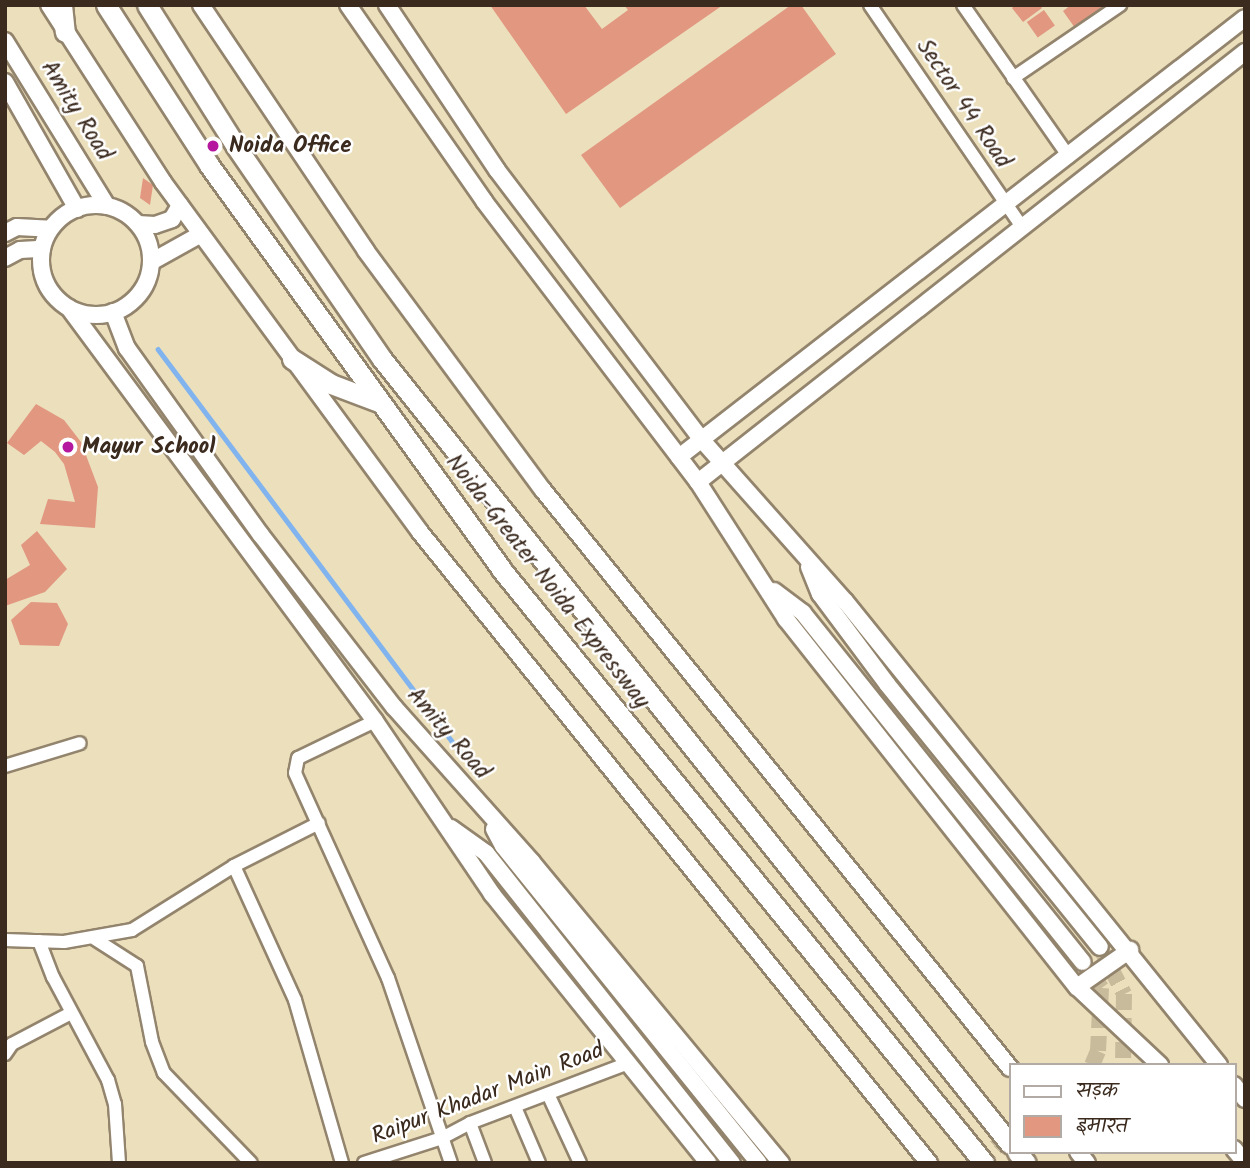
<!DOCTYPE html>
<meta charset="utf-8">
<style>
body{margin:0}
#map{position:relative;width:1250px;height:1168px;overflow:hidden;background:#ebdfbc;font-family:Kalam,"Playpen Sans Deva",sans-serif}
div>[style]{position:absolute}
.stream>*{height:4.5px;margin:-2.25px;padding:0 2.25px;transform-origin:2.25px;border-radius:2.25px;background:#81b4ee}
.building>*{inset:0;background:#e29781;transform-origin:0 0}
.tertiary-tunnel>*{height:16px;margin-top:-8px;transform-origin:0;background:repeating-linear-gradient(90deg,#c8bb9c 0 16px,transparent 0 24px)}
.roads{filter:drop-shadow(2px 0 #93846d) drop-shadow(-2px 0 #93846d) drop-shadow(0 2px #93846d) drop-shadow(0 -2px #93846d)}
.minor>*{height:12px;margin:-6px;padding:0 6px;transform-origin:6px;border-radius:6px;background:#fff}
.tertiary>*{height:16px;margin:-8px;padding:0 8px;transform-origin:8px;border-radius:8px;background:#fff}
.tertiary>.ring{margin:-8px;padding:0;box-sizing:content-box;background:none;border:16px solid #fff;border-radius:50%}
.trunk>*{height:19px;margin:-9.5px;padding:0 9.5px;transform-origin:9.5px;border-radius:9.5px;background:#fff}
.dots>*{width:19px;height:19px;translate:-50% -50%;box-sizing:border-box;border:4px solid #fff;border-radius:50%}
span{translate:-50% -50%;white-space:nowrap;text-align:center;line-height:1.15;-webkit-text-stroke:5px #fff;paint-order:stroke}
.street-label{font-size:23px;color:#3b2a1e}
.poi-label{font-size:23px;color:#3b2a1e;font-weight:700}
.left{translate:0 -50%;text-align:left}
.frame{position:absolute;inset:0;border:7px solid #3b2a1e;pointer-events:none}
.legend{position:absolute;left:1009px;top:1063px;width:228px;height:91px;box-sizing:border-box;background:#fff;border:2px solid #b1aaa5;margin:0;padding:9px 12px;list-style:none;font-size:21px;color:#3b2a1e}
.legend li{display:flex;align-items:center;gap:14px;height:35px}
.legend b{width:35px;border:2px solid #b1aaa5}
</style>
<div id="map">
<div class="stream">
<div style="left:158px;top:349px;width:504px;rotate:53.15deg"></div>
</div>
<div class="building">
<div style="clip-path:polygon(490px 5px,584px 5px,602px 29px,628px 10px,624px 5px,723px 5px,566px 114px)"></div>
<div style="clip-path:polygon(791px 5px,801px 5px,836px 54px,620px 208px,581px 155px)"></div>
<div style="clip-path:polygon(1015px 5px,1040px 5px,1042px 8px,1023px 22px,1012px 8px)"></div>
<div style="clip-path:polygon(1071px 5px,1107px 5px,1075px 28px,1063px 11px)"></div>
<div style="left:1044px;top:10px;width:19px;height:21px;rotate:55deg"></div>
<div style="clip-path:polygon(143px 178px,153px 185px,150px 205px,140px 198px)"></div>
<div style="clip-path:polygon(36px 404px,64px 420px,81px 442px,98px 487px,95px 528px,40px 524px,48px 499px,75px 502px,64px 464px,55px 452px,41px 441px,24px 455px,7px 443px)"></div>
<div style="clip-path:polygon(37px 531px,67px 569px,45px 592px,5px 606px,5px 580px,30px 565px,21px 545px)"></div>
<div style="clip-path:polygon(31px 602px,57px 603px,68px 624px,59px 646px,20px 645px,11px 620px)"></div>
</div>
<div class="tertiary-tunnel">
<div style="left:1100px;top:947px;width:53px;rotate:62.9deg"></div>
<div style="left:1124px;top:994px;width:71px;rotate:90.8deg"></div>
<div style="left:1083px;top:962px;width:32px;rotate:55deg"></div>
<div style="left:1101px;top:988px;width:63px;rotate:92.7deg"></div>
<div style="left:1098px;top:1051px;width:15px;rotate:113deg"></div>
<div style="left:977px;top:1163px;width:43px;rotate:-40.3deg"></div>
</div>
<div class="roads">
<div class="minor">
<div style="left:870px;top:5px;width:269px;rotate:55.6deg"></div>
<div style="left:963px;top:5px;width:185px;rotate:55.1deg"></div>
<div style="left:1013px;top:78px;width:130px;rotate:-34.3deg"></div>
<div style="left:375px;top:721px;width:85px;rotate:154.3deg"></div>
<div style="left:298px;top:758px;width:15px;rotate:101deg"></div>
<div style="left:295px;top:773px;width:225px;rotate:65.6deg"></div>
<div style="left:388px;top:978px;width:195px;rotate:71.2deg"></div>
<div style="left:5px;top:766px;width:78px;rotate:-17deg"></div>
<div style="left:234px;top:866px;width:147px;rotate:65.5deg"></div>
<div style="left:295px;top:1000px;width:170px;rotate:73.9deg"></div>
<div style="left:95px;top:939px;width:50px;rotate:32.7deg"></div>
<div style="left:137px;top:966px;width:77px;rotate:78.8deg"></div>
<div style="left:152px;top:1042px;width:33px;rotate:69deg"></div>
<div style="left:164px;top:1073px;width:125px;rotate:46deg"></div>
<div style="left:5px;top:940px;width:59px;rotate:1.9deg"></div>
<div style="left:64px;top:942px;width:69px;rotate:-10deg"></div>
<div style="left:132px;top:930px;width:120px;rotate:-32.1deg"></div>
<div style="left:234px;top:866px;width:95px;rotate:-26.8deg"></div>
<div style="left:39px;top:941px;width:39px;rotate:69deg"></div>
<div style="left:53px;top:977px;width:117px;rotate:61.9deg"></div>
<div style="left:108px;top:1080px;width:25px;rotate:74deg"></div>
<div style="left:115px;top:1104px;width:59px;rotate:86.1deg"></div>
<div style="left:5px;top:1054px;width:12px;rotate:-55deg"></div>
<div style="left:12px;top:1044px;width:67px;rotate:-27.7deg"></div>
<div style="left:548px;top:1094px;width:76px;rotate:65.1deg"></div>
<div style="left:515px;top:1107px;width:61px;rotate:66.8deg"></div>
<div style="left:470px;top:1123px;width:43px;rotate:69.4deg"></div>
<div style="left:364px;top:1163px;width:82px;rotate:-17.8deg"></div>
<div style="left:442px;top:1138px;width:32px;rotate:-28deg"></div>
<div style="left:470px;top:1123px;width:167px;rotate:-20.7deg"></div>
</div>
<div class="tertiary">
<div style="left:49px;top:5px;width:211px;rotate:57.2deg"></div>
<div style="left:163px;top:182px;width:434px;rotate:53.7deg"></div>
<div style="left:420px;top:532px;width:811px;rotate:51.11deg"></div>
<div style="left:201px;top:5px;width:296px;rotate:56.1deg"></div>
<div style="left:366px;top:251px;width:297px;rotate:53.5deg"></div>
<div style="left:543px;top:490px;width:743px;rotate:51.06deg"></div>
<div style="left:348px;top:5px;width:239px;rotate:55.2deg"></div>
<div style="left:484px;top:201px;width:353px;rotate:52.7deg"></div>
<div style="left:698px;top:482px;width:163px;rotate:57.3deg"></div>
<div style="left:786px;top:619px;width:469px;rotate:51.7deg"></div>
<div style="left:1077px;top:987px;width:114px;rotate:43.2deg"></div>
<div style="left:387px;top:5px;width:198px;rotate:56.3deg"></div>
<div style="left:497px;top:170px;width:338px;rotate:52.8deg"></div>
<div style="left:701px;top:439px;width:217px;rotate:48.4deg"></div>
<div style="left:845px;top:601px;width:596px;rotate:51.13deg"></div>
<div style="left:5px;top:41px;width:194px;rotate:58.3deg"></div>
<div style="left:5px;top:82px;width:146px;rotate:60.4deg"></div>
<div class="ring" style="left:41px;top:205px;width:94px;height:94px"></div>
<div style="left:138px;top:224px;width:17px;rotate:3deg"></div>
<div style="left:155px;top:225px;width:18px;rotate:-19deg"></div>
<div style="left:172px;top:219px;width:16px;rotate:-60deg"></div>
<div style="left:5px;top:233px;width:13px;rotate:-27deg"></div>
<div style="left:17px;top:227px;width:33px;rotate:3deg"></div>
<div style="left:5px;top:258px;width:17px;rotate:-28deg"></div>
<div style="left:20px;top:250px;width:22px;rotate:-3deg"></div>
<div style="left:151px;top:262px;width:57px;rotate:-29.2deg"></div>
<div style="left:69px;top:308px;width:514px;rotate:53.46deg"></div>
<div style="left:375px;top:721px;width:209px;rotate:55.9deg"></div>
<div style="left:492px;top:894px;width:345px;rotate:51.2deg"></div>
<div style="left:113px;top:312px;width:39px;rotate:69deg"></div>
<div style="left:127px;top:348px;width:230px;rotate:54.4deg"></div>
<div style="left:261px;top:535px;width:217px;rotate:52.3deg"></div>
<div style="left:394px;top:707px;width:208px;rotate:48.3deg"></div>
<div style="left:532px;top:862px;width:391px;rotate:50.4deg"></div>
<div style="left:679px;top:457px;width:716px;rotate:-37.8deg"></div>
<div style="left:698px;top:482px;width:696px;rotate:-38.17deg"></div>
<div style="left:809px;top:567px;width:29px;rotate:68deg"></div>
<div style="left:820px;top:594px;width:112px;rotate:53.3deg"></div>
<div style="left:887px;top:684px;width:338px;rotate:51deg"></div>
<div style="left:774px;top:591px;width:36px;rotate:37deg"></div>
<div style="left:803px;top:613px;width:447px;rotate:51.3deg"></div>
<div style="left:451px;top:828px;width:43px;rotate:35.5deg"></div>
<div style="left:486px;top:853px;width:396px;rotate:51.6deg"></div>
<div style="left:494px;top:829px;width:19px;rotate:62deg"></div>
<div style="left:503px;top:846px;width:407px;rotate:51.1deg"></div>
<div style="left:1077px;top:987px;width:65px;rotate:-34.9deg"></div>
<div style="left:1234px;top:1085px;width:18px;rotate:52deg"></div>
<div style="left:1234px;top:1149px;width:17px;rotate:50deg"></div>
<div style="left:1078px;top:1152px;width:14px;rotate:51deg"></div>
</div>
<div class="trunk">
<div style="left:62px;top:5px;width:27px;rotate:84deg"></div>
<div style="left:106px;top:5px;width:190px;rotate:57.2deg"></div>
<div style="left:209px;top:165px;width:498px;rotate:54.1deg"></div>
<div style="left:501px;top:569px;width:766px;rotate:50.88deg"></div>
<div style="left:147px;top:5px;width:165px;rotate:57.8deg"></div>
<div style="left:235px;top:145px;width:260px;rotate:55.5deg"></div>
<div style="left:382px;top:359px;width:1005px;rotate:51.34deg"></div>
<div style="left:292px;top:359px;width:46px;rotate:32.7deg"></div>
<div style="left:331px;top:384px;width:51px;rotate:20.6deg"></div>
<div style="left:1017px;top:1152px;width:14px;rotate:51deg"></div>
</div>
</div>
<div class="dots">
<div style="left:213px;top:146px;background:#b5179e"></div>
<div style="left:68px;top:447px;background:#b5179e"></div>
</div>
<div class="street-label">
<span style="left:963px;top:104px;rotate:56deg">Sector 44 Road</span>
<span style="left:76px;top:111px;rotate:58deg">Amity Road</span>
<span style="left:547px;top:582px;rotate:52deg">Noida-Greater Noida Expressway</span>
<span style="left:448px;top:734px;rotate:49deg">Amity Road</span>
<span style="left:488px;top:1094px;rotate:-21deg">Raipur Khadar Main Road</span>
</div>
<div class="poi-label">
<span class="left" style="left:229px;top:146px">Noida Office</span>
<span class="left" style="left:82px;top:447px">Mayur School</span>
</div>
<div class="frame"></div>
<ul class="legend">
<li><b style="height:9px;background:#fff"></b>सड़क</li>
<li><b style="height:19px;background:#e29781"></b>इमारत</li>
</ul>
</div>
